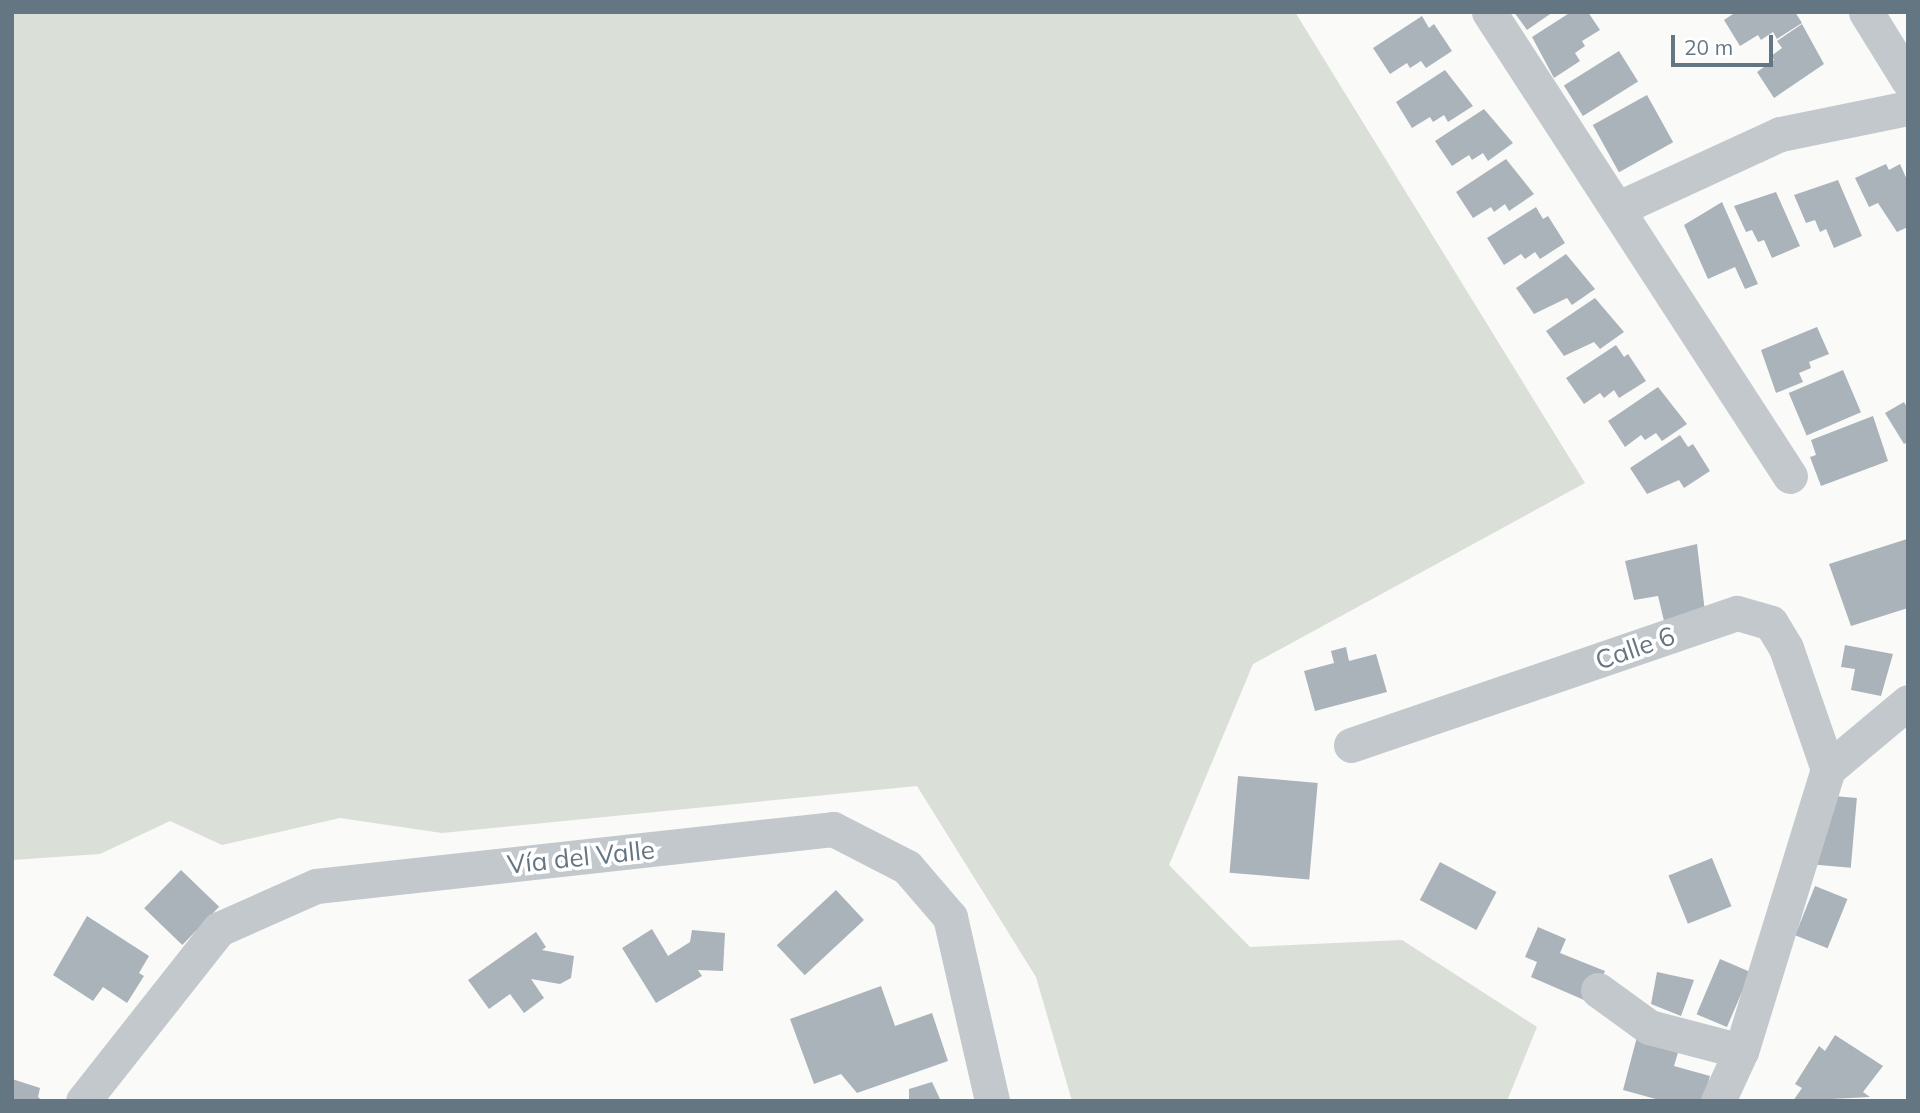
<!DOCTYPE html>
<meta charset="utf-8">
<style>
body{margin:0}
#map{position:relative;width:1920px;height:1113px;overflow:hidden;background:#fafaf8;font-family:Mulish,sans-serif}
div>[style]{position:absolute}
.green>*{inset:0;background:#dadfd7}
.building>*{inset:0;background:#aab3b9;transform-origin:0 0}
.minor>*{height:35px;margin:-17.5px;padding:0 17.5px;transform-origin:17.5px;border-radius:17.5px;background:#c3c8cc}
span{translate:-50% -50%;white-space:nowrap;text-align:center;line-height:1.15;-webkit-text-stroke:7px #fff;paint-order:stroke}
.street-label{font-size:26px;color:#657683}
.frame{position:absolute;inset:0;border:14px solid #657683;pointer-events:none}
.scale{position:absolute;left:1671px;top:35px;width:102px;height:32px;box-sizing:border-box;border:4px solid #657683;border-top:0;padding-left:9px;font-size:21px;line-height:24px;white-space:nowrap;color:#657683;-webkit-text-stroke:5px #fff;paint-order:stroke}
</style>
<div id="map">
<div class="green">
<div style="clip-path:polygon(12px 12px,1295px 12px,1585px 483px,1253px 664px,1169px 865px,1250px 947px,1402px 940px,1537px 1027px,1507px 1101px,1072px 1101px,1036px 977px,917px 786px,442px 833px,340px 818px,222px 845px,170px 821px,100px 854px,12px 860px)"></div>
</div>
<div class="building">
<div style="clip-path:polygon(1514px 12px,1553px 12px,1527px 30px)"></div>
<div style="clip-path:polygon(1571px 12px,1588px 12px,1600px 30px,1582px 41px,1585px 46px,1575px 53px,1580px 61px,1554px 78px,1532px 37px)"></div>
<div style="clip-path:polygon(1736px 12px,1795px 12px,1802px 23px,1777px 39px,1773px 32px,1761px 40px,1758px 35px,1740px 46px,1724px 20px)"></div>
<div style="clip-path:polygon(1422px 16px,1429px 28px,1434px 24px,1452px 51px,1426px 68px,1421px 61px,1410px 68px,1407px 63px,1390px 74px,1373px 48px)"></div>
<div style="clip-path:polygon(1802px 24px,1824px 64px,1774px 98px,1757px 72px,1774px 60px,1771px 56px,1782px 48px,1777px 41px)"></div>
<div style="left:1619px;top:51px;width:36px;height:65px;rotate:58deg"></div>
<div style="clip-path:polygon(1445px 70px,1473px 106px,1448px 122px,1444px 115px,1433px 122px,1430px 117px,1412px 128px,1396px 102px)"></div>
<div style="left:1647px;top:95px;width:54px;height:62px;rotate:61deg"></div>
<div style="clip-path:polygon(1484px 109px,1513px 143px,1488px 161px,1483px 153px,1472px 160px,1469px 155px,1452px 166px,1435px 141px)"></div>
<div style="clip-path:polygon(1506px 159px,1534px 194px,1509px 211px,1505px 204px,1494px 212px,1491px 207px,1473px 218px,1456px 192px)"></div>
<div style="clip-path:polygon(1886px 164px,1889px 170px,1900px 164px,1908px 182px,1908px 227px,1897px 232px,1878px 203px,1869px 207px,1855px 178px)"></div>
<div style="clip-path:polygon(1838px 180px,1862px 236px,1834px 248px,1826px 229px,1820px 232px,1815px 220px,1806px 223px,1794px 195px)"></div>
<div style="clip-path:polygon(1776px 192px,1800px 246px,1772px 258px,1764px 240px,1758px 242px,1752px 230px,1746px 232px,1734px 206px)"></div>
<div style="clip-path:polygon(1722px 202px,1758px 284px,1745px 289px,1735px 267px,1708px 279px,1684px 225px)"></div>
<div style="clip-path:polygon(1536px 207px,1543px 219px,1548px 216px,1565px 243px,1540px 259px,1535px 252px,1525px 259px,1521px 254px,1504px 265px,1487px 238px)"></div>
<div style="clip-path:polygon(1566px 254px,1595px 289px,1572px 305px,1567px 298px,1534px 314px,1516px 288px)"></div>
<div style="clip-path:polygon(1595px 298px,1624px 332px,1600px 349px,1594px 342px,1564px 356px,1546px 331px)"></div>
<div style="clip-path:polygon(1817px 327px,1829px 354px,1809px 362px,1811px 368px,1799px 373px,1803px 382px,1776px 393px,1761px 350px)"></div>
<div style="clip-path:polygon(1616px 345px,1624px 357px,1628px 354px,1646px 381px,1619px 398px,1614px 390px,1604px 398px,1600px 393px,1584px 404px,1566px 378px)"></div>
<div style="left:1843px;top:370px;width:46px;height:59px;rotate:67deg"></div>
<div style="clip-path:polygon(1658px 387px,1687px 424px,1662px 441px,1656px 433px,1645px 440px,1641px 435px,1625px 447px,1608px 421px)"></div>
<div style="clip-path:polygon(1904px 402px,1908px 409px,1908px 442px,1904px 444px,1885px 413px)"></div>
<div style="clip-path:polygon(1873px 416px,1888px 461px,1821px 486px,1810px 457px,1816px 455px,1811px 440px)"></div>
<div style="clip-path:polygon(1680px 435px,1688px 447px,1693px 444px,1710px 471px,1684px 488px,1679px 480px,1647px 494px,1630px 468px)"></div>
<div style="clip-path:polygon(1907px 539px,1908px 608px,1851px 626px,1829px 564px)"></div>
<div style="clip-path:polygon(1697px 544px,1705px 612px,1664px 621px,1658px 596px,1634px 600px,1625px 561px)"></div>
<div style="clip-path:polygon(1845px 645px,1893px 654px,1881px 696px,1851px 690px,1855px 669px,1841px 667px)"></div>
<div style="clip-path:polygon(1346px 647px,1349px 661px,1376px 654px,1387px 692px,1315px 711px,1304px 671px,1334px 663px,1331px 651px)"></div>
<div style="left:1238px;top:776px;width:80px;height:97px;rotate:5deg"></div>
<div style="left:1822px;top:795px;width:35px;height:70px;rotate:5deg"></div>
<div style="left:1712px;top:858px;width:52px;height:47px;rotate:68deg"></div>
<div style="left:1440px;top:862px;width:64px;height:43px;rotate:28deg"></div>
<div style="left:181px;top:870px;width:53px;height:53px;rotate:44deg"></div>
<div style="left:1815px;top:886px;width:35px;height:53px;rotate:22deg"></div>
<div style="left:836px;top:890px;width:41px;height:81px;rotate:47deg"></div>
<div style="clip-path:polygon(87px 916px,149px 956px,139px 973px,144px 976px,127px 1003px,103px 987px,93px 1001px,53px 975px)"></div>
<div style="clip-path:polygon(1538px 927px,1566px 939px,1560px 953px,1605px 971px,1591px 1003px,1531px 977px,1537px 962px,1525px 957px)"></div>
<div style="clip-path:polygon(652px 929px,668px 956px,690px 942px,692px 930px,725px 933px,723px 971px,698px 970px,702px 976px,656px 1003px,622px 948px)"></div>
<div style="clip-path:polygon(536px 932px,546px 947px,542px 950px,574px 956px,571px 978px,560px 984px,531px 979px,544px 998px,524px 1013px,510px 994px,489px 1009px,468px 980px)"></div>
<div style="left:1720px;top:959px;width:33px;height:60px;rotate:23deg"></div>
<div style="clip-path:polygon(1657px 972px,1694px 980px,1681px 1016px,1651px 1004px)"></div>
<div style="clip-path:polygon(881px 986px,895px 1026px,932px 1013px,948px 1061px,857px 1093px,841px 1074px,814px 1084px,790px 1019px)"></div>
<div style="clip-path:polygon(1835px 1035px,1883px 1066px,1863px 1092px,1870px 1097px,1793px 1101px,1802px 1088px,1795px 1084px,1819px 1046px,1825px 1051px)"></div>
<div style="clip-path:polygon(1637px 1037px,1679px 1049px,1674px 1066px,1710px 1076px,1703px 1101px,1663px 1101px,1623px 1090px)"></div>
<div style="clip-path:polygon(12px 1079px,40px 1088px,38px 1097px,43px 1101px,12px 1101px)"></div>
<div style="clip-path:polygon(932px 1082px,941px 1101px,909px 1101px,909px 1089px)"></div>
</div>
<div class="minor">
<div style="left:1489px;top:12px;width:553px;rotate:57.03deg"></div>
<div style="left:1866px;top:12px;width:80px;rotate:58.3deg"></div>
<div style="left:1619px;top:208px;width:177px;rotate:-24.7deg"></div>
<div style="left:1780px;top:134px;width:131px;rotate:-11.5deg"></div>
<div style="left:1351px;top:745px;width:408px;rotate:-18.9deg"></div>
<div style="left:1737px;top:613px;width:35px;rotate:16deg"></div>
<div style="left:1771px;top:623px;width:29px;rotate:59deg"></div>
<div style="left:1786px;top:648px;width:128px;rotate:70.9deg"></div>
<div style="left:1828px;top:769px;width:295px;rotate:107.1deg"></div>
<div style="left:1741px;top:1051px;width:55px;rotate:114.7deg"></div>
<div style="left:1828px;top:769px;width:104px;rotate:-39.9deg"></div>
<div style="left:1598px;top:990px;width:63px;rotate:36deg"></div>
<div style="left:1649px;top:1027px;width:95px;rotate:14.6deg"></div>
<div style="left:83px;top:1101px;width:219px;rotate:-51.7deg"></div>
<div style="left:219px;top:929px;width:106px;rotate:-23.9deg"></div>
<div style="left:316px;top:886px;width:520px;rotate:-6.29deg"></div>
<div style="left:833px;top:829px;width:83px;rotate:27.2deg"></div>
<div style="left:907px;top:867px;width:66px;rotate:49.3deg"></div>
<div style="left:950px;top:917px;width:189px;rotate:77.1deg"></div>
</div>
<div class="street-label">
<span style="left:1635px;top:648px;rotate:-19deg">Calle 6</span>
<span style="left:581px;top:857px;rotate:-6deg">Vía del Valle</span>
</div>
<div class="frame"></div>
<div class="scale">20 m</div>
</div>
